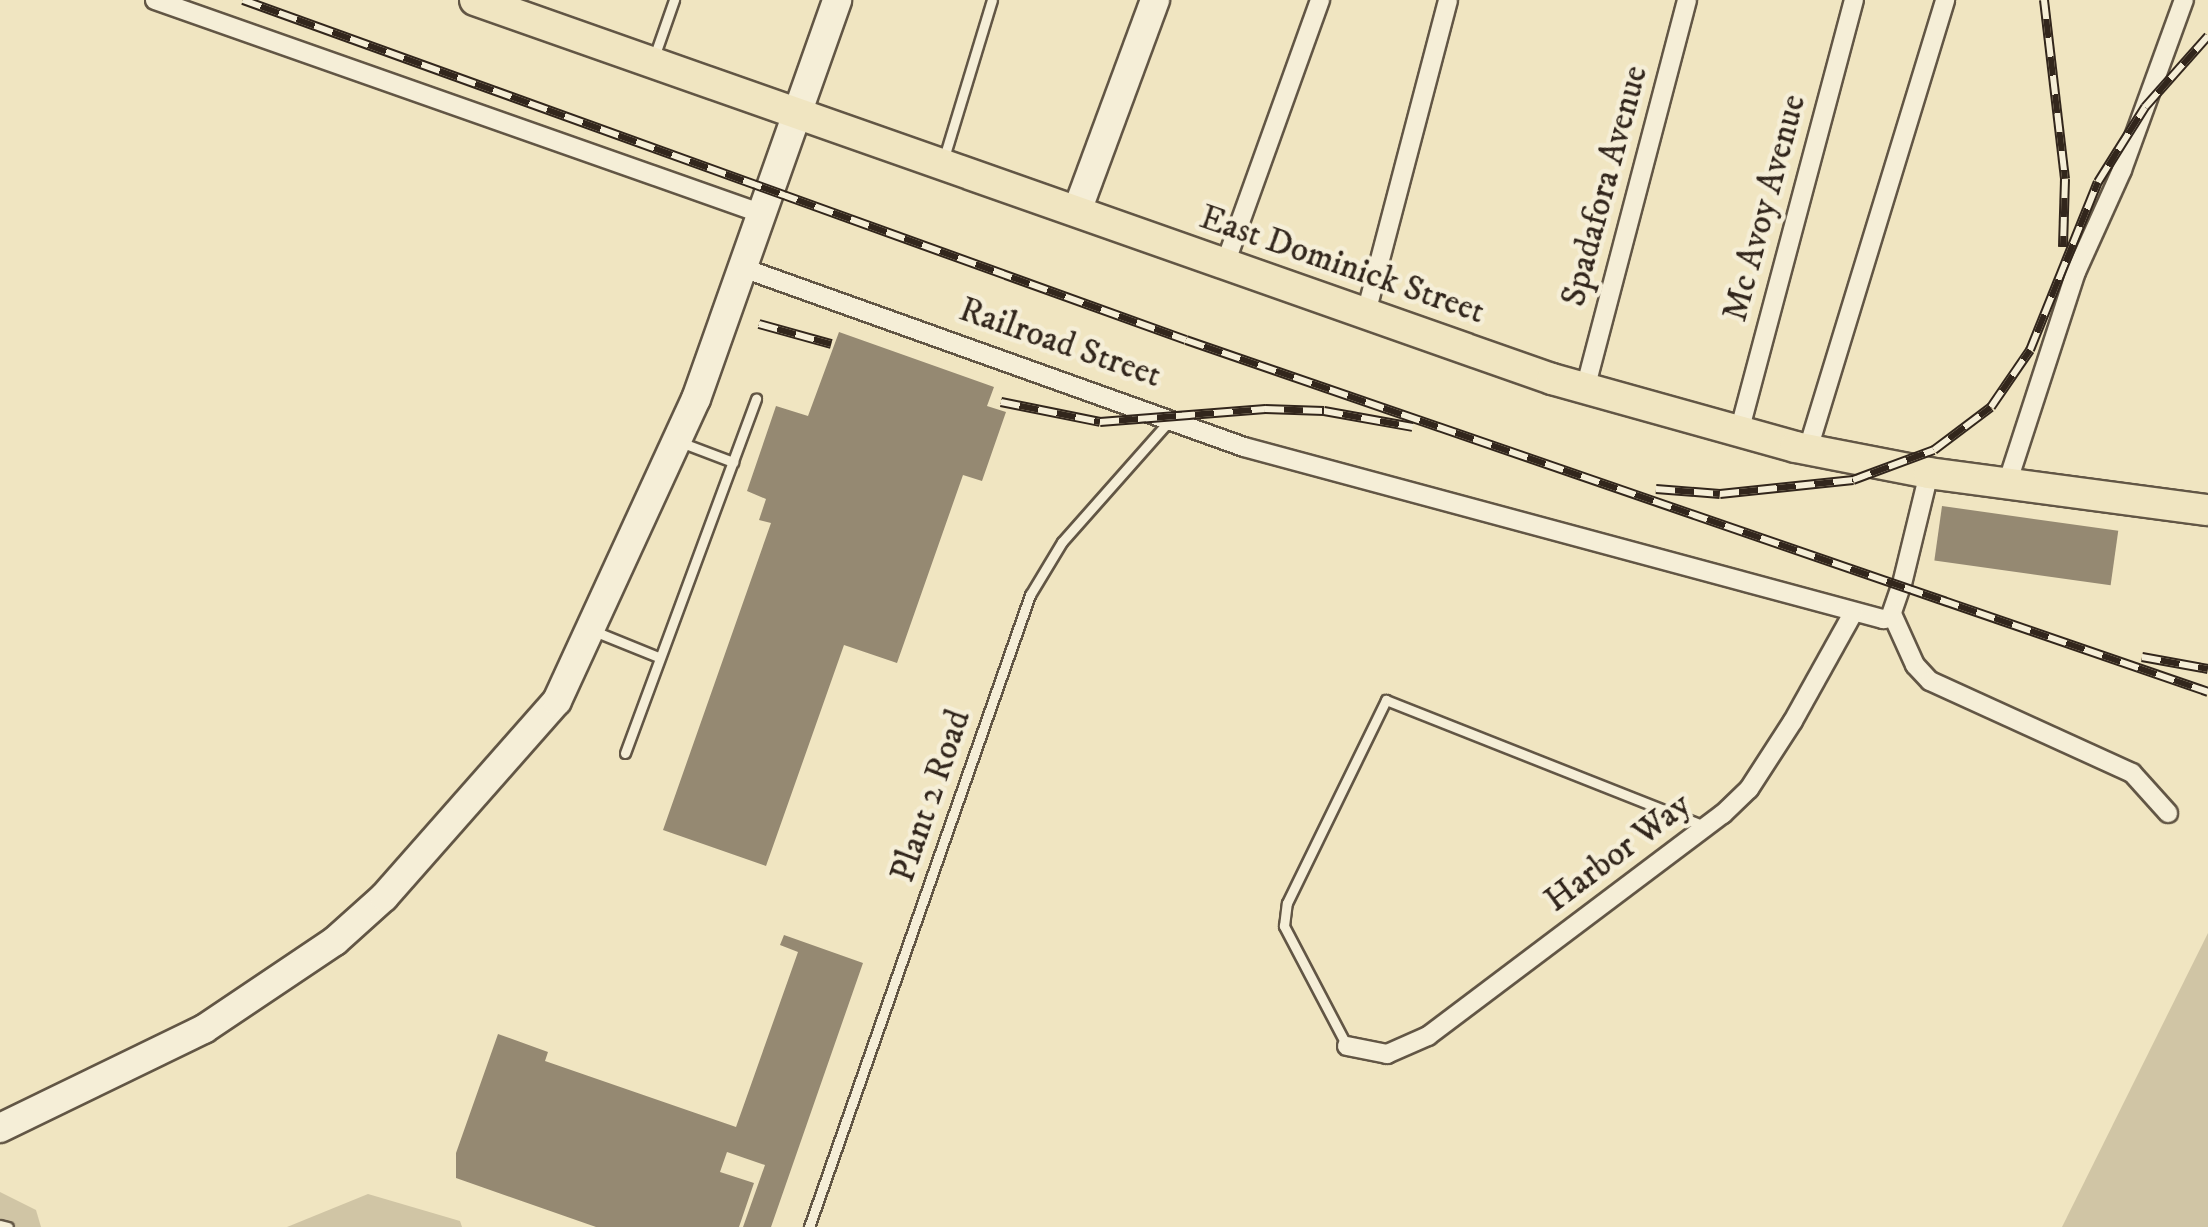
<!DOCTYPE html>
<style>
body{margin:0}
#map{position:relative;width:2208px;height:1227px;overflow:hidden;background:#f0e5c1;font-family:"IM FELL DW Pica",serif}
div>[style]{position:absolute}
.green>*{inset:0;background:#d0c5a5}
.building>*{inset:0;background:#958972;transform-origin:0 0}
.roads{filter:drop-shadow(2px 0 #625645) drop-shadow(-2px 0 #625645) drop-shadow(0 2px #625645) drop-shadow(0 -2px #625645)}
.lane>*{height:9px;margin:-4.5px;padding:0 4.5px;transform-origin:4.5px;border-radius:4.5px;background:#f5eed7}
.street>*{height:18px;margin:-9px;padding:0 9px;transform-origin:9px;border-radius:9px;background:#f5eed7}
.secondary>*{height:28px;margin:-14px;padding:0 14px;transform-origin:14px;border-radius:14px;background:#f5eed7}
.primary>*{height:30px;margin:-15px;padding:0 15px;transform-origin:15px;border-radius:15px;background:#f0e5c1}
.rail>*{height:10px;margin-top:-5px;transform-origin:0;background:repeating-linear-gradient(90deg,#f5eed7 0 19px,#32261c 0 38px);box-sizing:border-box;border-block:2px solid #32261c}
span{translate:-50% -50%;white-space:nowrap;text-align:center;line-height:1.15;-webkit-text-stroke:9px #f5eed7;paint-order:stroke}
.street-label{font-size:35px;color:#32261c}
</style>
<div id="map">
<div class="green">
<div style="clip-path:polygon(2208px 933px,2208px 1227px,2062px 1227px)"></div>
<div style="clip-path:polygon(0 1192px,36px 1210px,41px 1227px,0 1227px)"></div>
<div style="clip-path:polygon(368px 1194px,460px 1221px,462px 1227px,287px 1227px)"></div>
</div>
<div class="building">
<div style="clip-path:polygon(839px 332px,994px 387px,987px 406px,1006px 412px,982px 481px,963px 475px,897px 663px,844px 645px,766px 866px,663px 830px,771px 523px,759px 520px,766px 499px,747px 491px,776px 406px,808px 416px)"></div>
<div style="left:1942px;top:506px;width:178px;height:55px;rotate:8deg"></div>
<div style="clip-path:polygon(784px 935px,863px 963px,771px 1227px,743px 1227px,765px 1165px,727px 1152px,720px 1172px,754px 1183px,739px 1227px,596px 1227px,456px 1178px,456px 1153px,498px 1034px,548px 1052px,545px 1061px,736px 1127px,798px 952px,780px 945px)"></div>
</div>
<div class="roads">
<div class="lane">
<div style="left:653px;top:60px;width:64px;rotate:-70.7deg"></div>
<div style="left:943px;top:161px;width:168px;rotate:-73.1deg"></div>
<div style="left:680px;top:442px;width:57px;rotate:20.7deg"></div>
<div style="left:594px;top:631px;width:67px;rotate:22deg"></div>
<div style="left:625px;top:753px;width:378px;rotate:-69.7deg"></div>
<div style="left:1347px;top:1046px;width:136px;rotate:-117.7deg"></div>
<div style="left:1284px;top:926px;width:23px;rotate:-83deg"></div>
<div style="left:1287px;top:903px;width:226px;rotate:-64deg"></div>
<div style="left:1386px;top:700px;width:344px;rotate:21.6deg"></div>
<div style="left:0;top:1225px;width:8px;rotate:14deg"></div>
<div style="left:809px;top:1227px;width:670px;rotate:-70.73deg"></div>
<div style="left:1030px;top:595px;width:62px;rotate:-58.9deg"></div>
<div style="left:1062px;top:542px;width:160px;rotate:-48.5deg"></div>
</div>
<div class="street">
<div style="left:155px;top:0;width:645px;rotate:19.39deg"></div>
<div style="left:1225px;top:264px;width:281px;rotate:-70.2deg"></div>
<div style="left:743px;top:268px;width:532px;rotate:19.66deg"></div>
<div style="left:1244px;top:447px;width:662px;rotate:15.07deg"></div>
<div style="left:1883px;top:619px;width:7px;rotate:-8deg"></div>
<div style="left:1890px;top:618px;width:36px;rotate:-71deg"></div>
<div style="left:1902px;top:584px;width:114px;rotate:-76.3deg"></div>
<div style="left:1366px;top:313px;width:323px;rotate:-75.3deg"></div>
<div style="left:1585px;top:389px;width:402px;rotate:-75.3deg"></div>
<div style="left:1739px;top:432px;width:447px;rotate:-75.1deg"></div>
<div style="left:1808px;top:449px;width:469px;rotate:-73deg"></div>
<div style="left:2007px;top:484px;width:223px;rotate:-72deg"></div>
<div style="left:2076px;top:272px;width:112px;rotate:-65.7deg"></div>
<div style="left:2122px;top:170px;width:181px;rotate:-70deg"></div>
<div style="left:1892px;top:614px;width:56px;rotate:65.7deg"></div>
<div style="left:1915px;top:665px;width:22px;rotate:47deg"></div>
<div style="left:1930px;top:681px;width:222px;rotate:24.5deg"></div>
<div style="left:2132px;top:773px;width:54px;rotate:48deg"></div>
<div style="left:1347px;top:1046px;width:41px;rotate:11.3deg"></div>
<div style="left:1387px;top:1054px;width:45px;rotate:-23.7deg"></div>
<div style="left:1428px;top:1036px;width:369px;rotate:-37deg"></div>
<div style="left:1723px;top:814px;width:36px;rotate:-44deg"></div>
<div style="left:1749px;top:789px;width:81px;rotate:-57.1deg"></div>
<div style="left:1793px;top:721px;width:124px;rotate:-60.9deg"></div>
</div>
<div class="secondary">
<div style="left:1077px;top:211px;width:225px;rotate:-69.7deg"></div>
<div style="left:0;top:1128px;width:227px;rotate:-25.9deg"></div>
<div style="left:204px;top:1029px;width:158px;rotate:-33.9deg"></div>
<div style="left:335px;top:941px;width:66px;rotate:-41.9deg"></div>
<div style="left:384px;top:897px;width:261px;rotate:-48.6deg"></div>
<div style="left:557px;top:701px;width:332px;rotate:-65.3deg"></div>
<div style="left:696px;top:399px;width:423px;rotate:-70.5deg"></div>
</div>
<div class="primary">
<div style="left:475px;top:0;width:1142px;rotate:19.39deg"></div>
<div style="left:1552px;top:379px;width:252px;rotate:15.6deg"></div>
<div style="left:1795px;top:447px;width:136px;rotate:11deg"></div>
<div style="left:1929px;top:473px;width:281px;rotate:7.6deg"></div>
</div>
</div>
<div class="rail">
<div style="left:243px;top:0;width:1002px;rotate:19.83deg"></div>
<div style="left:1186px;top:340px;width:1081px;rotate:19deg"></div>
<div style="left:2044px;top:0;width:180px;rotate:83.3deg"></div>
<div style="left:2065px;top:179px;width:68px;rotate:91.7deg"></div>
<div style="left:759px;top:324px;width:75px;rotate:15.5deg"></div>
<div style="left:1001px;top:402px;width:101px;rotate:11.4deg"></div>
<div style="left:1100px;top:422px;width:166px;rotate:-4.5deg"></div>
<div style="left:1265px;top:409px;width:59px;rotate:1.9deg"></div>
<div style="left:1324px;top:411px;width:90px;rotate:10.2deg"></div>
<div style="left:1656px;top:489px;width:64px;rotate:4.5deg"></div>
<div style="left:1720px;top:494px;width:134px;rotate:-6deg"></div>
<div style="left:1853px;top:480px;width:86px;rotate:-20.3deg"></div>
<div style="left:1934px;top:450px;width:71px;rotate:-37deg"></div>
<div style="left:1991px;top:407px;width:69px;rotate:-55.6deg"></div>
<div style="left:2030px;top:350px;width:181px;rotate:-68deg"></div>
<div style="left:2098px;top:182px;width:89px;rotate:-57.9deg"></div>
<div style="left:2145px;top:107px;width:95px;rotate:-48.4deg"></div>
<div style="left:2142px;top:657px;width:67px;rotate:10.3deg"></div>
</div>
<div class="street-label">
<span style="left:1605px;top:186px;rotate:-75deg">Spadafora Avenue</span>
<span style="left:1765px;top:208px;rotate:-75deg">Mc Avoy Avenue</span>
<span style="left:1342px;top:265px;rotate:19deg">East Dominick Street</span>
<span style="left:1060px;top:343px;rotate:19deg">Railroad Street</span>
<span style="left:931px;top:796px;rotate:-71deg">Plant 2 Road</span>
<span style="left:1618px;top:853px;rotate:-37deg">Harbor Way</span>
</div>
</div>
